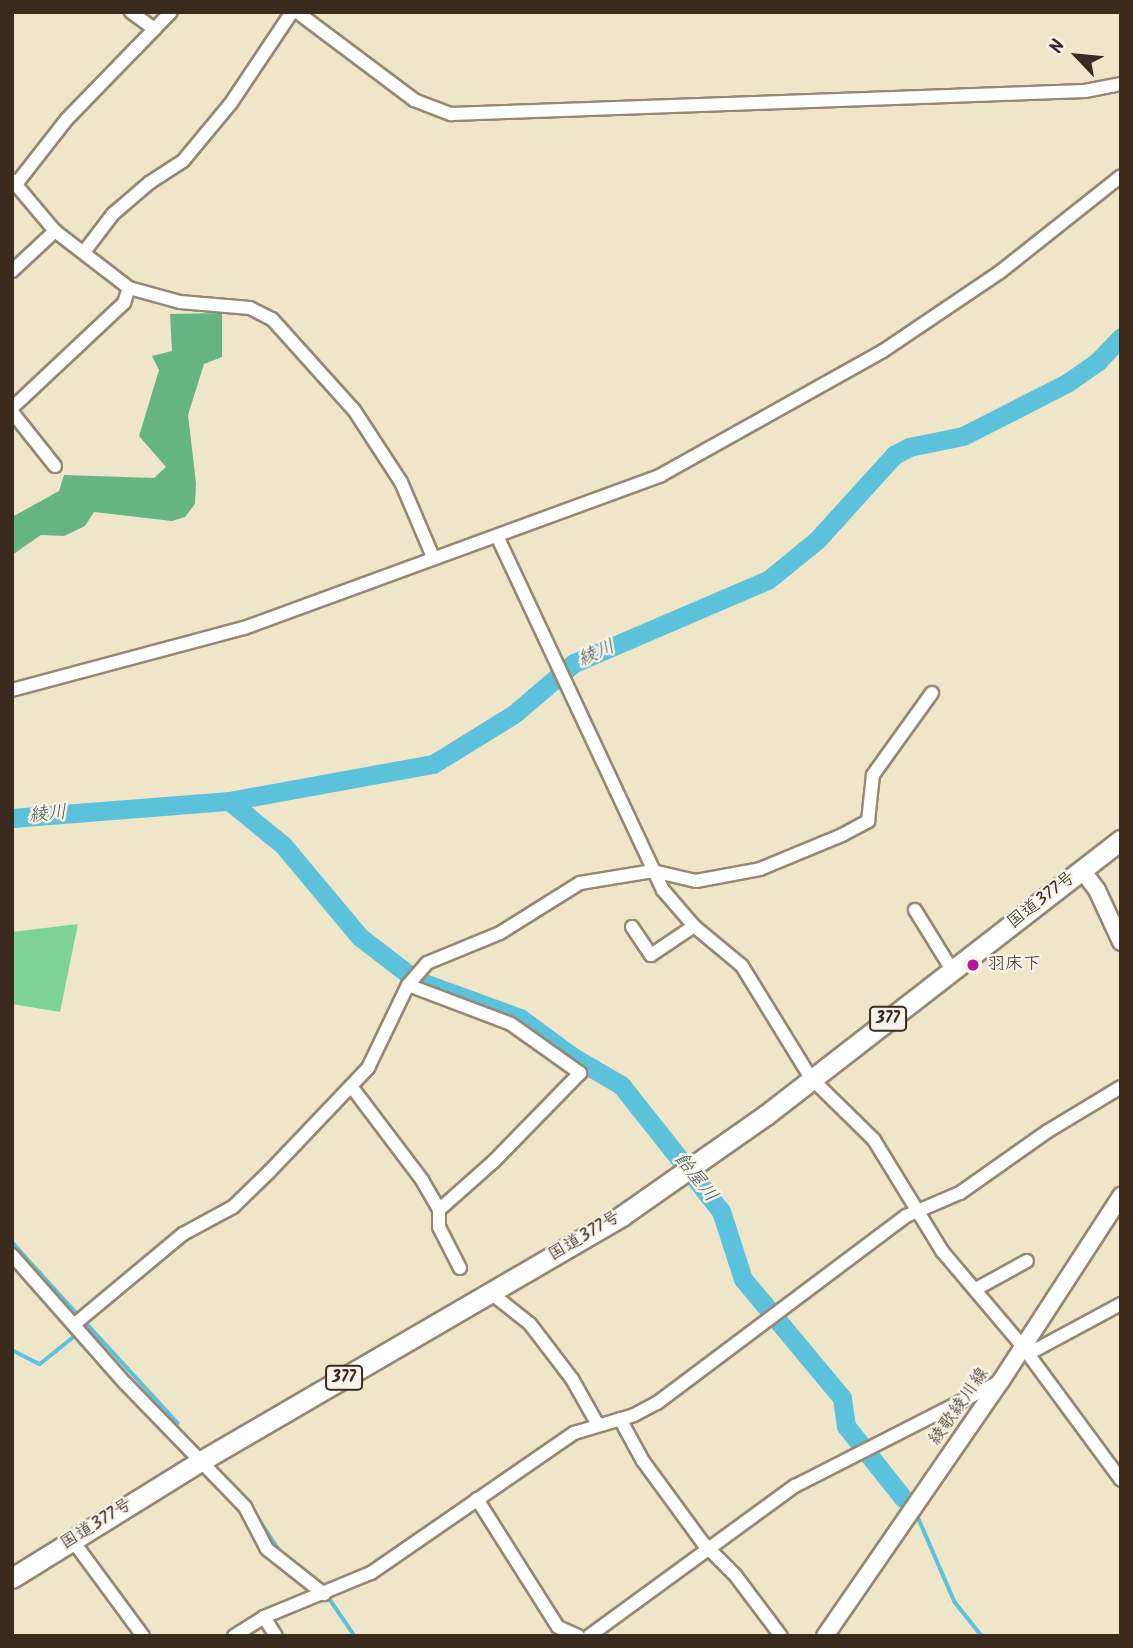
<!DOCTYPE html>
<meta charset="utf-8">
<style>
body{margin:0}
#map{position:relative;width:1133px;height:1648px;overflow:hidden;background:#efe5c9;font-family:Kalam,"Klee One",sans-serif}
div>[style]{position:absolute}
.green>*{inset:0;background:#7dd397}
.forest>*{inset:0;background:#66b580}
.stream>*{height:3.5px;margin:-1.75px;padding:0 1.75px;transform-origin:1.75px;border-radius:1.75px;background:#5cc1da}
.river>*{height:19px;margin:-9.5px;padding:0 9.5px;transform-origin:9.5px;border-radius:9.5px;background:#5cc1da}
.roads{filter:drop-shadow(2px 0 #958874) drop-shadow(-2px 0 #958874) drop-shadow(0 2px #958874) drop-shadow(0 -2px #958874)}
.minor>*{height:12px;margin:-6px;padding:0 6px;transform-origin:6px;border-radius:6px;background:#fff}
.major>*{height:16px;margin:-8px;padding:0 8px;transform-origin:8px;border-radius:8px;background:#fff}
.highway>*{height:19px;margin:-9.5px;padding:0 9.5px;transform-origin:9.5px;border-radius:9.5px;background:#fff}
.dots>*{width:19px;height:19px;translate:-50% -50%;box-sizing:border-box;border:4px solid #f7f3e8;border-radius:50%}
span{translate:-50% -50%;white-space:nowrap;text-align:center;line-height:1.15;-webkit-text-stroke:5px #f7f3e8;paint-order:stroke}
.shield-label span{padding:2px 5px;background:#f7f3e8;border:2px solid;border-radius:5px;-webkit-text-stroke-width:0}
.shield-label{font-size:16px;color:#3b2a1e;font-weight:700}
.street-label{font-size:18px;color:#3b2a1e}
.poi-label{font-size:18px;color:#3b2a1e}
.left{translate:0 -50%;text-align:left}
.water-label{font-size:19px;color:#455756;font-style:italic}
.frame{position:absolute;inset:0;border:14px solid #3b2a1e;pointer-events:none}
.north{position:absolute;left:1042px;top:21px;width:70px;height:70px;-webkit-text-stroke:5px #f7f3e8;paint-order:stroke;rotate:296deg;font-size:19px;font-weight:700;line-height:28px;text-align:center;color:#3b2a1e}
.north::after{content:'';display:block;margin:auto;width:24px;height:32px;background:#3b2a1e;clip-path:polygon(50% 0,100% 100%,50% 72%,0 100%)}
</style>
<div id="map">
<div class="green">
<div style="clip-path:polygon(78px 924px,60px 1012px,12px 1004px,12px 932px)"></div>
</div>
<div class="forest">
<div style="clip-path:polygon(222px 313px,222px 357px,204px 364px,188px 415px,196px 483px,195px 504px,185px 517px,172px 521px,94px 512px,85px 526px,64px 536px,41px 535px,12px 555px,12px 517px,59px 491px,64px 475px,154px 478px,166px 467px,139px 436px,159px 370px,152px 356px,172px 351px,170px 314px)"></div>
</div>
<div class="stream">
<div style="left:12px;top:1242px;width:100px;rotate:47.8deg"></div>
<div style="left:85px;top:1322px;width:137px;rotate:47.4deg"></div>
<div style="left:12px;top:1350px;width:31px;rotate:27deg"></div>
<div style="left:40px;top:1364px;width:46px;rotate:-38.9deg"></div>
<div style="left:253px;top:1510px;width:51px;rotate:56.9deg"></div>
<div style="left:918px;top:1517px;width:93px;rotate:66.5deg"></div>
<div style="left:955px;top:1602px;width:43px;rotate:51.5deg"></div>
<div style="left:329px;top:1598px;width:46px;rotate:55.6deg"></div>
</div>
<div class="river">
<div style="left:229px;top:801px;width:70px;rotate:39.2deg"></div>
<div style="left:283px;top:845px;width:120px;rotate:50.1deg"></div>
<div style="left:360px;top:937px;width:59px;rotate:37.5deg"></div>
<div style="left:12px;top:818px;width:218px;rotate:-4.5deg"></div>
<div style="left:229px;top:801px;width:207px;rotate:-10.3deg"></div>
<div style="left:433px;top:764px;width:95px;rotate:-31.7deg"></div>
<div style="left:514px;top:714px;width:79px;rotate:-40.4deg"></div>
<div style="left:574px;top:663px;width:211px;rotate:-23.2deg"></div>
<div style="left:768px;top:580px;width:63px;rotate:-39.2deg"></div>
<div style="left:817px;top:540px;width:115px;rotate:-47.8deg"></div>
<div style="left:894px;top:455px;width:17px;rotate:-28deg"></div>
<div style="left:909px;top:447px;width:55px;rotate:-11.5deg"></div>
<div style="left:963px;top:436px;width:117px;rotate:-27deg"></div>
<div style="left:1067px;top:383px;width:38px;rotate:-35deg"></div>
<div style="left:1098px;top:361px;width:33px;rotate:-46deg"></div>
<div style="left:421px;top:982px;width:105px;rotate:20deg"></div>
<div style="left:520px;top:1018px;width:66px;rotate:36.3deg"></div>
<div style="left:573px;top:1057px;width:56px;rotate:30.3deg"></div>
<div style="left:621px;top:1085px;width:161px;rotate:51.6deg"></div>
<div style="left:721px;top:1211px;width:71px;rotate:72.1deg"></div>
<div style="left:743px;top:1279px;width:155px;rotate:50.2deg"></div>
<div style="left:842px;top:1398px;width:28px;rotate:82deg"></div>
<div style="left:846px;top:1426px;width:92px;rotate:51.6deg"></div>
</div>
<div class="roads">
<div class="minor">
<div style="left:131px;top:12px;width:29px;rotate:36deg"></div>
<div style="left:297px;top:12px;width:146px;rotate:36.9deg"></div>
<div style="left:414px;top:100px;width:40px;rotate:21deg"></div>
<div style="left:451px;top:114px;width:634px;rotate:-2.08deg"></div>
<div style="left:1085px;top:91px;width:37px;rotate:-11deg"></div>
<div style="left:12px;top:180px;width:67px;rotate:49.9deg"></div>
<div style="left:55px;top:231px;width:93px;rotate:37.6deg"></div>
<div style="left:129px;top:288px;width:53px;rotate:15.4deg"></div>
<div style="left:180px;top:302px;width:70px;rotate:4.9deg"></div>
<div style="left:250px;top:308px;width:25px;rotate:27deg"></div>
<div style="left:272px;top:319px;width:122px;rotate:48deg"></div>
<div style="left:354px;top:410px;width:86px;rotate:56.9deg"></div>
<div style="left:401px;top:482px;width:82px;rotate:66.9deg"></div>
<div style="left:17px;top:183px;width:81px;rotate:-52deg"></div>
<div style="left:67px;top:119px;width:149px;rotate:-45.8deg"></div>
<div style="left:84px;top:252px;width:48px;rotate:-52.7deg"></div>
<div style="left:113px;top:214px;width:48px;rotate:-40.7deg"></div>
<div style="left:149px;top:183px;width:40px;rotate:-32.9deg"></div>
<div style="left:183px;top:161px;width:75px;rotate:-50.4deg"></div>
<div style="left:231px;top:103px;width:110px;rotate:-56.2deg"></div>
<div style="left:12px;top:271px;width:59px;rotate:-42.9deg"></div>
<div style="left:12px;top:408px;width:154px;rotate:-43.2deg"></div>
<div style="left:124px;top:303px;width:16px;rotate:-72deg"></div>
<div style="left:12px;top:412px;width:69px;rotate:51.5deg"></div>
<div style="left:497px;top:536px;width:391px;rotate:64.9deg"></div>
<div style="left:663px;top:890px;width:48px;rotate:49.3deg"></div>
<div style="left:694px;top:926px;width:62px;rotate:39.8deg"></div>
<div style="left:742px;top:966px;width:132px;rotate:58.4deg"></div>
<div style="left:811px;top:1078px;width:88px;rotate:44.5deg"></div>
<div style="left:874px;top:1140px;width:130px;rotate:58.5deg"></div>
<div style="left:942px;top:1251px;width:126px;rotate:49.8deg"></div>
<div style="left:1023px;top:1347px;width:165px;rotate:53.6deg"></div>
<div style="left:12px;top:690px;width:240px;rotate:-15deg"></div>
<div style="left:244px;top:628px;width:444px;rotate:-20.1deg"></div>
<div style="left:661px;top:475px;width:254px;rotate:-29.2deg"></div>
<div style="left:883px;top:351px;width:141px;rotate:-34deg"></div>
<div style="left:1000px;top:272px;width:154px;rotate:-38.4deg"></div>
<div style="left:915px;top:910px;width:70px;rotate:58.3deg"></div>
<div style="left:632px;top:927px;width:34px;rotate:56deg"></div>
<div style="left:651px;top:955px;width:52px;rotate:-34deg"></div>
<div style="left:408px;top:985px;width:110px;rotate:20.7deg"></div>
<div style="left:511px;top:1024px;width:85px;rotate:35.4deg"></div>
<div style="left:580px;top:1073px;width:124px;rotate:134.3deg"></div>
<div style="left:493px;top:1162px;width:72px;rotate:138.4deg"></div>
<div style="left:351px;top:1086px;width:118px;rotate:52.9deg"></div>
<div style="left:422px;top:1180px;width:34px;rotate:60deg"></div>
<div style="left:439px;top:1210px;width:17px;rotate:90deg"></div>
<div style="left:439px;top:1227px;width:46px;rotate:62.9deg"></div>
<div style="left:12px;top:1255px;width:171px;rotate:48.6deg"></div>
<div style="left:125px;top:1383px;width:173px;rotate:45.9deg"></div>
<div style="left:245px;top:1507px;width:47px;rotate:62.4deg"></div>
<div style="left:267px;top:1549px;width:73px;rotate:38.3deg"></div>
<div style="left:976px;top:1289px;width:58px;rotate:-28.8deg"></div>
<div style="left:491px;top:1293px;width:50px;rotate:38.5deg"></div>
<div style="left:530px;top:1324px;width:69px;rotate:52.6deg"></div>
<div style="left:572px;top:1379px;width:53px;rotate:60.5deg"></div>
<div style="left:76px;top:1323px;width:139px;rotate:-39.8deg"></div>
<div style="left:183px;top:1234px;width:57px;rotate:-28.4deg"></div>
<div style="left:233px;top:1207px;width:50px;rotate:-44.2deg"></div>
<div style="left:269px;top:1172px;width:144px;rotate:-46.4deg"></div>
<div style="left:368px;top:1068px;width:92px;rotate:-64.3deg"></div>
<div style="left:408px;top:985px;width:29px;rotate:-49deg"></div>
<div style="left:427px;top:963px;width:79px;rotate:-22.3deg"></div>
<div style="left:500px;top:933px;width:94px;rotate:-32deg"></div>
<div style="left:580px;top:883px;width:74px;rotate:-9.3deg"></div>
<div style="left:653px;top:871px;width:44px;rotate:13.1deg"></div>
<div style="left:696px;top:881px;width:65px;rotate:-10.6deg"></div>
<div style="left:760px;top:869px;width:89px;rotate:-22.5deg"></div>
<div style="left:842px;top:835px;width:30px;rotate:-28deg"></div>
<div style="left:868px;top:821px;width:46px;rotate:-83.8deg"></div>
<div style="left:873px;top:775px;width:101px;rotate:-54.3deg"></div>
<div style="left:1028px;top:1354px;width:106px;rotate:-28.3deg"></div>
<div style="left:620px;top:1419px;width:48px;rotate:61.3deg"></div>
<div style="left:643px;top:1461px;width:102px;rotate:53.8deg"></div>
<div style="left:703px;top:1543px;width:45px;rotate:45deg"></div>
<div style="left:735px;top:1575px;width:76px;rotate:53deg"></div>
<div style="left:477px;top:1499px;width:151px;rotate:57.7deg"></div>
<div style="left:558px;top:1627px;width:22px;rotate:24deg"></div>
<div style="left:73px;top:1541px;width:118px;rotate:53.6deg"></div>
<div style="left:264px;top:1617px;width:22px;rotate:58deg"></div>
<div style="left:234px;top:1636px;width:36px;rotate:-32deg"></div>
<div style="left:264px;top:1617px;width:116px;rotate:-22.4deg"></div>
<div style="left:371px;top:1573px;width:247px;rotate:-34.6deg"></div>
<div style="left:574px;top:1433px;width:63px;rotate:-16.7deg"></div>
<div style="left:634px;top:1415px;width:26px;rotate:-28deg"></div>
<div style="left:657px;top:1403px;width:311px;rotate:-36.9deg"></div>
<div style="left:906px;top:1216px;width:59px;rotate:-23.1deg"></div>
<div style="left:960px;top:1193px;width:108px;rotate:-35.2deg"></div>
<div style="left:1048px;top:1131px;width:85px;rotate:-31.1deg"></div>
<div style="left:589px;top:1636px;width:255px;rotate:-36.1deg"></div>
<div style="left:795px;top:1486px;width:231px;rotate:-27deg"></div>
</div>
<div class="major">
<div style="left:1082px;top:870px;width:25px;rotate:53deg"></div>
<div style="left:1097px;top:890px;width:57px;rotate:65.2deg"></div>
<div style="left:825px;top:1636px;width:310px;rotate:-55.4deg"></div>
<div style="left:1001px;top:1381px;width:221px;rotate:-57deg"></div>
</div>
<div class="highway">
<div style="left:12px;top:1578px;width:222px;rotate:-31.8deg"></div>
<div style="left:201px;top:1461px;width:488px;rotate:-30.2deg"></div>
<div style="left:623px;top:1215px;width:174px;rotate:-35deg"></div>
<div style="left:766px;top:1115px;width:449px;rotate:-37.8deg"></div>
</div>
</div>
<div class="dots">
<div style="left:973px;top:965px;background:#b5179e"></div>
</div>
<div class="shield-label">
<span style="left:888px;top:1019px">377</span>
<span style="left:344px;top:1378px">377</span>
</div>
<div class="street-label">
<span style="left:1042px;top:901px;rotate:-38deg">国道377号</span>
<span style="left:585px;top:1237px;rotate:-31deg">国道377号</span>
<span style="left:960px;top:1407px;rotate:-55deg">綾歌綾川線</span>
<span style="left:97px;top:1525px;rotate:-32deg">国道377号</span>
</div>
<div class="poi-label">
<span class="left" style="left:987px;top:965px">羽床下</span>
</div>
<div class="water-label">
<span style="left:597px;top:654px;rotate:-24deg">綾川</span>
<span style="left:48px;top:815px;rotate:-5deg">綾川</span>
<span style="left:695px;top:1178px;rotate:52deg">飴屋川</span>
</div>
<div class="frame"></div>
<div class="north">N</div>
</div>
